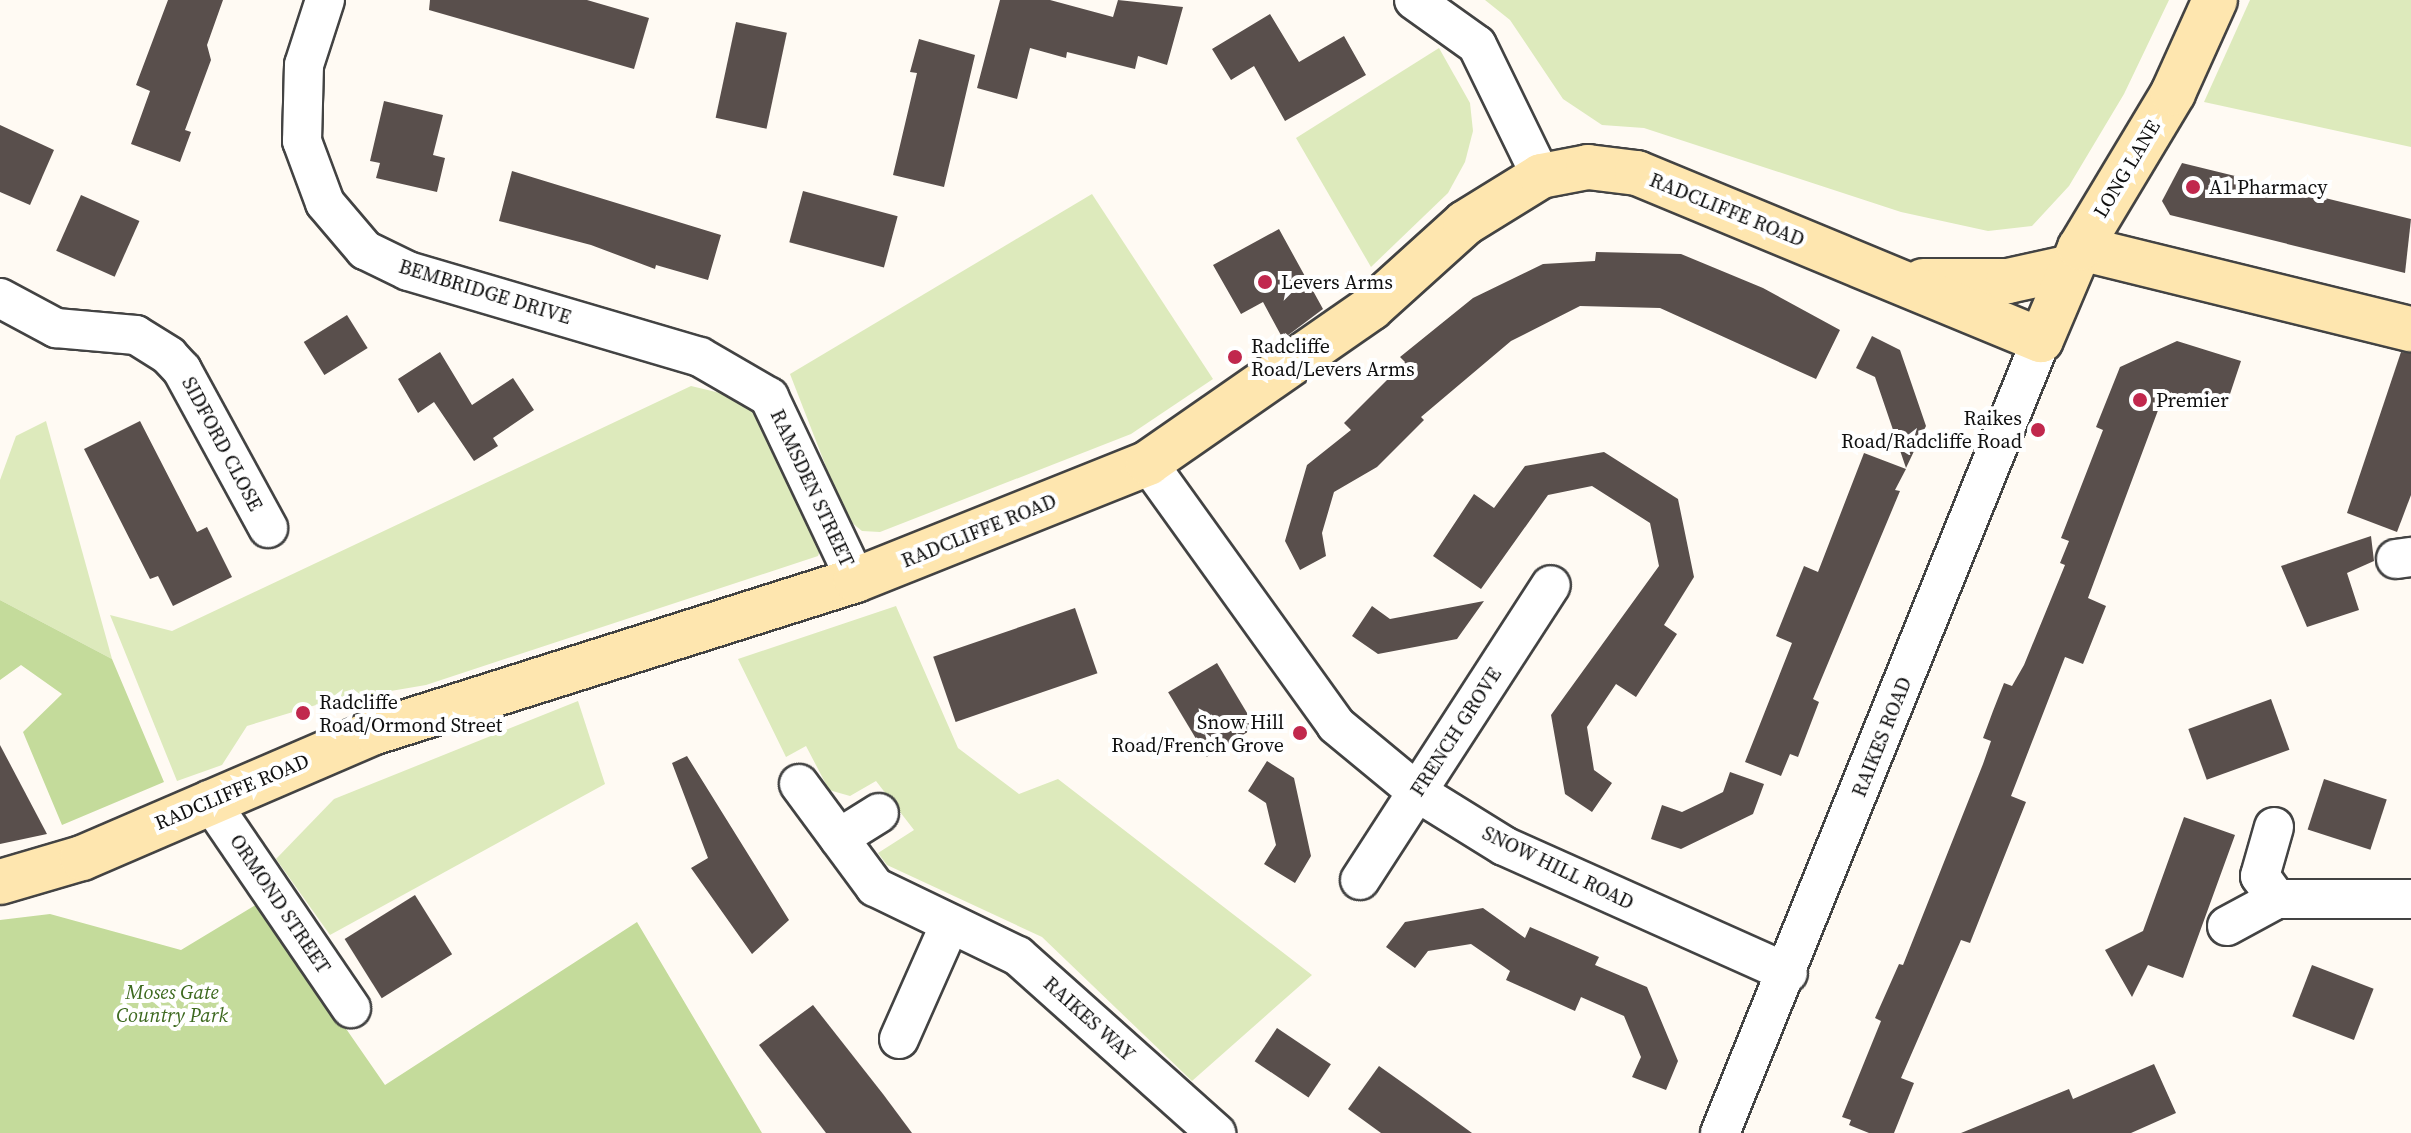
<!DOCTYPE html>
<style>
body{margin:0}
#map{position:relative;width:2411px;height:1133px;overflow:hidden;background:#fffaf3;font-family:"Source Serif 4",serif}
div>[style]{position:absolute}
.green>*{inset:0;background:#ddeabc}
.forest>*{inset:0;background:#c4db9b}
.building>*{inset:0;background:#594f4c;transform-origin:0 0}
.roads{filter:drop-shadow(2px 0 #434343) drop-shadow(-2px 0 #434343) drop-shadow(0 2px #434343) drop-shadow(0 -2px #434343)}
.street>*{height:38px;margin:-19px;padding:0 19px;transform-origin:19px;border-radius:19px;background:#fff}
.secondary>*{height:44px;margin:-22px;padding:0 22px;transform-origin:22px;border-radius:22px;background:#fee6af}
.dots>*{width:22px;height:22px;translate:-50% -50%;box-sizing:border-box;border:4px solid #fff;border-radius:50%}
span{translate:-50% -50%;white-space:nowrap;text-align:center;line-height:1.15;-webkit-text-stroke:8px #fff;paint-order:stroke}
.street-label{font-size:20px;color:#101010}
.poi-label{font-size:20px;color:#101010}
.left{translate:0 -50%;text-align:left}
.right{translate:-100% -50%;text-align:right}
.park-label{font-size:20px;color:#3d691f;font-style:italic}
</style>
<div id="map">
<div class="green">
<div style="clip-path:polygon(1485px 0,2169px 0,2124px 94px,2069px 186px,2032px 226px,1988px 231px,1901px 212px,1644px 128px,1602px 125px,1563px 99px,1510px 20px)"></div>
<div style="clip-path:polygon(2250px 0,2411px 0,2411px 147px,2204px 102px)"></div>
<div style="clip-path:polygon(1439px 48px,1470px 103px,1473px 131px,1465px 162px,1448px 193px,1371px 267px,1296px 138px)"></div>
<div style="clip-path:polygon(1092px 194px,1213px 379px,1131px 434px,880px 532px,862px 531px,846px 518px,790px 374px)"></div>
<div style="clip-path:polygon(691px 386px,758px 402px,823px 543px,818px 556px,426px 685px,326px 702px,247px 726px,222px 765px,177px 781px,110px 615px,172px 631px)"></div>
<div style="clip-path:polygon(46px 421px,112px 659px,0 600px,0 480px,16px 436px)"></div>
<div style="clip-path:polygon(896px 606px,958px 748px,1019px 794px,1058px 779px,1312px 975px,1192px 1081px,1042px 937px,887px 865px,878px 853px,914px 830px,876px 781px,850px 796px,829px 790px,806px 746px,786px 757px,738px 659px)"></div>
<div style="clip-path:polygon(578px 701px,605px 784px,330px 935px,276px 859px,334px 799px)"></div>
</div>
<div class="forest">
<div style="clip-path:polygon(0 600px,112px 659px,164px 782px,62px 825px,23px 732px,62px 694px,21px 665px,0 680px)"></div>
<div style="clip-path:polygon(259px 903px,385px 1085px,637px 922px,762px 1133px,0 1133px,0 920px,50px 914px,181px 950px)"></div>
</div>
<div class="building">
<div style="clip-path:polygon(168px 0,223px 0,207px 45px,211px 60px,185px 130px,191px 132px,180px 162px,131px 144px,150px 91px,136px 85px)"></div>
<div style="clip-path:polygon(430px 0,587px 0,649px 18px,634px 69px,429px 10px)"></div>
<div style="clip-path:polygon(1000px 0,1050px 0,1113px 17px,1118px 0,1183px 7px,1167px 65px,1138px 56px,1135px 69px,1067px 52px,1066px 58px,1030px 48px,1017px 99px,977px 88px)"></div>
<div style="clip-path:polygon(1270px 14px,1299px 62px,1344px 36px,1366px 75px,1285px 121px,1254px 66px,1231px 80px,1212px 49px)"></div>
<div style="left:736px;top:22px;width:52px;height:98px;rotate:12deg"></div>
<div style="clip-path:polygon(919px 39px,975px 55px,944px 187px,893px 175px,917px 73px,910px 72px)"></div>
<div style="clip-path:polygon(384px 101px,443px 115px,433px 155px,445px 158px,437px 192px,376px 178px,380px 163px,370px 161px)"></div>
<div style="clip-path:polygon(0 125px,54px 150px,30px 205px,0 192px)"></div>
<div style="clip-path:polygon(2182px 163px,2411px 219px,2405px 273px,2170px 215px,2162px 201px)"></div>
<div style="clip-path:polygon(512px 171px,721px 235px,708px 280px,656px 265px,655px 269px,591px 245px,499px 221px)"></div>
<div style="left:803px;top:191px;width:98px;height:53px;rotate:15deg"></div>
<div style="left:81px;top:195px;width:64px;height:61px;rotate:24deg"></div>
<div style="clip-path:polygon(1279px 229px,1323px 309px,1283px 339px,1263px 302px,1241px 314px,1213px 265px)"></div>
<div style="clip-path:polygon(1596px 252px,1681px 254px,1763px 288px,1840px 330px,1816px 379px,1660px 308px,1580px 306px,1511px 341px,1421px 417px,1424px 420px,1377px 467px,1334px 492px,1322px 533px,1326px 556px,1300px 570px,1285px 541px,1307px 465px,1351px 430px,1344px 423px,1405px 362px,1400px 357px,1473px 298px,1543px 264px,1595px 261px)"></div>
<div style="left:347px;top:315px;width:39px;height:51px;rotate:58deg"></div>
<div style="clip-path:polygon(1872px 336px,1900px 350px,1926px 426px,1906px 468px,1875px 377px,1856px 368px)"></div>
<div style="clip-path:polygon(2177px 341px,2241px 361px,2226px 406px,2185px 394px,2160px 405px,2088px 598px,2106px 606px,2083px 664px,2065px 657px,2011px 796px,2026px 802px,1970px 943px,1961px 940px,1901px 1078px,1914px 1083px,1894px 1133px,1869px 1133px,1849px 1125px,1851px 1120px,1842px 1117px,1881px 1021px,1875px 1018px,1899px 964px,1903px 965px,1983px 764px,1991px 741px,1983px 738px,1993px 711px,2004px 683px,2012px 686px,2024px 665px,2065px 565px,2060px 563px,2069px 541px,2061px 538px,2103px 430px,2096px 427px,2120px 367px)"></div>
<div style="clip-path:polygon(440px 352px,472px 405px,513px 378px,534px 410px,493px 438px,498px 446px,474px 461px,434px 402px,418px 413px,398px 379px)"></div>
<div style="clip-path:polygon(2401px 352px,2411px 353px,2411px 495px,2397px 532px,2347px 513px)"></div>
<div style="clip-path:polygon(140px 421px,197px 532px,207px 527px,232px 577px,173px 606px,158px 576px,150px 579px,84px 449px)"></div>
<div style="clip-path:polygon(1604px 452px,1678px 499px,1694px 577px,1664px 625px,1677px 634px,1636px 697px,1616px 684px,1587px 727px,1594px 770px,1612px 783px,1592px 812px,1565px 794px,1551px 715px,1659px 566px,1650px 523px,1592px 486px,1548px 495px,1481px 589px,1433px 556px,1474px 494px,1494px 508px,1525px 466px)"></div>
<div style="clip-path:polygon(1864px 453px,1906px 469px,1895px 490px,1900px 491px,1813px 699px,1819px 702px,1798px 757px,1790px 754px,1781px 776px,1745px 762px,1792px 643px,1776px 636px,1804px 566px,1818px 572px)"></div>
<div style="clip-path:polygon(2371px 536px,2374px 561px,2347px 573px,2359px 610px,2307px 627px,2281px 566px)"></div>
<div style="clip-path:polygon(1484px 601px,1457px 639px,1378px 654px,1352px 636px,1372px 606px,1390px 619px)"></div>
<div style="left:1075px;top:608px;width:69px;height:150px;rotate:71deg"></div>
<div style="left:1217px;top:663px;width:75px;height:57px;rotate:59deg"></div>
<div style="left:2271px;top:699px;width:54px;height:88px;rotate:70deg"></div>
<div style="clip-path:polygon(0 745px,47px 834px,0 844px)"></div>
<div style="clip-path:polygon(687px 756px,789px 920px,752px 954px,691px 868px,708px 858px,672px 763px)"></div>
<div style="clip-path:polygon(1267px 761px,1294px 778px,1311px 856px,1295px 883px,1264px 864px,1276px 845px,1266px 803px,1248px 791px)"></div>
<div style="clip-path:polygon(1730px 772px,1764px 784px,1753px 814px,1681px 849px,1651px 839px,1662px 805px,1682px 812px,1703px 802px,1723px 792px)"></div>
<div style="left:2324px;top:779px;width:66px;height:53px;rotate:18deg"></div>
<div style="clip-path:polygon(2184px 817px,2235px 835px,2183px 978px,2148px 965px,2132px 997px,2105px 950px,2143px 931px)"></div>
<div style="left:415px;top:895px;width:70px;height:83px;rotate:58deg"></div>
<div style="clip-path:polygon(1483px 908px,1525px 938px,1530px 927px,1599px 957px,1595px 965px,1647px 987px,1678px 1061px,1666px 1090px,1632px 1077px,1641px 1057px,1624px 1016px,1581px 997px,1575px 1011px,1506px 980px,1510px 971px,1471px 944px,1428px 951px,1415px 968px,1386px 947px,1405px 922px)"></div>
<div style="left:2312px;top:965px;width:66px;height:55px;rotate:21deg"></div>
<div style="clip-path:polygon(813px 1005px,883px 1094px,912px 1133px,826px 1133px,759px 1045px)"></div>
<div style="left:1277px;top:1028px;width:65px;height:40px;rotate:34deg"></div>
<div style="clip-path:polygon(2154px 1064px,2176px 1113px,2131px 1133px,1961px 1133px,2069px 1089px,2073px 1099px)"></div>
<div style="clip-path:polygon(1379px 1066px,1417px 1093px,1472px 1133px,1381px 1133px,1348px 1109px)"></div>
</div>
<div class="roads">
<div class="street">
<div style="left:325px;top:0;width:68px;rotate:107.9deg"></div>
<div style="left:304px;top:65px;width:76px;rotate:91.5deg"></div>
<div style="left:302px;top:141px;width:66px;rotate:69.6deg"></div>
<div style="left:325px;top:203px;width:62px;rotate:49.6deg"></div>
<div style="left:365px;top:250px;width:48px;rotate:26deg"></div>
<div style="left:408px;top:271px;width:304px;rotate:16.4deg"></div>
<div style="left:700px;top:357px;width:80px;rotate:30.1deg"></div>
<div style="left:769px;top:397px;width:203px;rotate:64.6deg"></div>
<div style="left:1414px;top:0;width:77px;rotate:35.5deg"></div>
<div style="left:1477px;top:45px;width:146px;rotate:64deg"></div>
<div style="left:0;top:298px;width:64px;rotate:28.2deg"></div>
<div style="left:56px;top:328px;width:80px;rotate:5deg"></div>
<div style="left:136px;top:335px;width:39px;rotate:32deg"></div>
<div style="left:169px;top:356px;width:19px;rotate:47deg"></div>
<div style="left:182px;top:370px;width:180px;rotate:61.4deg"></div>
<div style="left:1148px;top:463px;width:322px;rotate:54.3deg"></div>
<div style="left:1336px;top:725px;width:105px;rotate:39.6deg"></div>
<div style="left:1417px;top:792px;width:102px;rotate:31.8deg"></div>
<div style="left:1504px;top:846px;width:311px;rotate:24.1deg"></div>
<div style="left:2396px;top:559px;width:15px;rotate:-8deg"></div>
<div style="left:799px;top:784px;width:128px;rotate:53.6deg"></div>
<div style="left:875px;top:887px;width:159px;rotate:25.8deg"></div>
<div style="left:1018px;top:956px;width:266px;rotate:41.8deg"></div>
<div style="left:209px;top:800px;width:252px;rotate:55.7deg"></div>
<div style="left:2274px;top:827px;width:51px;rotate:105.9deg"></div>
<div style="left:2260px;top:876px;width:29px;rotate:54deg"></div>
<div style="left:839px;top:838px;width:47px;rotate:-32deg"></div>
<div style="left:1360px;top:880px;width:351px;rotate:-57.1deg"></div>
<div style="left:2227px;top:926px;width:57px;rotate:-28.4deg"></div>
<div style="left:2277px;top:899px;width:134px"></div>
<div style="left:899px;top:1039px;width:126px;rotate:-66.1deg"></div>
<div style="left:1720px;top:1133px;width:856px;rotate:-67.96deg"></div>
</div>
<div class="secondary">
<div style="left:2080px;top:248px;width:341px;rotate:13.8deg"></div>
<div style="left:1923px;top:281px;width:85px"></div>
<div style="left:2008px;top:281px;width:65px;rotate:-12.5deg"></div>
<div style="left:0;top:882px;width:85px;rotate:-16.3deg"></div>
<div style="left:82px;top:858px;width:319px;rotate:-23.3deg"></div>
<div style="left:375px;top:732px;width:504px;rotate:-17.54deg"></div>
<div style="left:856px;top:580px;width:315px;rotate:-21.8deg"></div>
<div style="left:1148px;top:463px;width:272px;rotate:-34.8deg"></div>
<div style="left:1371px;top:308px;width:127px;rotate:-42.1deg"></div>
<div style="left:1465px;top:223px;width:89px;rotate:-31.7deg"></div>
<div style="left:1541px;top:176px;width:48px;rotate:-10.8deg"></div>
<div style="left:1588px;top:167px;width:49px;rotate:7deg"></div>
<div style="left:1637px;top:173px;width:437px;rotate:22.5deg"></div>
<div style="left:2041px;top:340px;width:100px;rotate:-67deg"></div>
<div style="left:2080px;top:248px;width:181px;rotate:-59deg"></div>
<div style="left:2173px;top:93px;width:102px;rotate:-65.7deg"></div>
</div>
</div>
<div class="dots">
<div style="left:2193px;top:187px;background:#c1284d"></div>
<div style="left:1265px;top:282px;background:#c1284d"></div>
<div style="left:1235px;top:357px;background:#c1284d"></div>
<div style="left:2140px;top:400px;background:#c1284d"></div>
<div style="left:2038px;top:430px;background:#c1284d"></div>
<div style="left:303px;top:713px;background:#c1284d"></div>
<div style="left:1300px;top:733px;background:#c1284d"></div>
</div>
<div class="street-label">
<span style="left:2127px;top:169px;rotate:-59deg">LONG LANE</span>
<span style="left:1727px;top:210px;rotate:22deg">RADCLIFFE ROAD</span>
<span style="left:485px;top:292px;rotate:17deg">BEMBRIDGE DRIVE</span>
<span style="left:222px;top:444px;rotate:62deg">SIDFORD CLOSE</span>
<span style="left:812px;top:488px;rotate:65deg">RAMSDEN STREET</span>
<span style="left:979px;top:531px;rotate:-22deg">RADCLIFFE ROAD</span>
<span style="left:1456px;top:732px;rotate:-57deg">FRENCH GROVE</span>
<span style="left:1882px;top:737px;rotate:-68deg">RAIKES ROAD</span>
<span style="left:232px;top:792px;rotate:-23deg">RADCLIFFE ROAD</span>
<span style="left:1558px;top:868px;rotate:26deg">SNOW HILL ROAD</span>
<span style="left:280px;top:904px;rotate:56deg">ORMOND STREET</span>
<span style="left:1089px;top:1019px;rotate:42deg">RAIKES WAY</span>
</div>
<div class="poi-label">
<span class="left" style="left:2209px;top:187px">A1 Pharmacy</span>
<span class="left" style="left:1281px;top:282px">Levers Arms</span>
<span class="left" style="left:1251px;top:358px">Radcliffe<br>Road/Levers Arms</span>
<span class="left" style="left:2156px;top:400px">Premier</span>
<span class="right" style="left:2022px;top:430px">Raikes<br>Road/Radcliffe Road</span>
<span class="left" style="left:319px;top:714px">Radcliffe<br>Road/Ormond Street</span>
<span class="right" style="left:1284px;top:734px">Snow Hill<br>Road/French Grove</span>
</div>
<div class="park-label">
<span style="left:172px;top:1004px">Moses Gate<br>Country Park</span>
</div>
</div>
